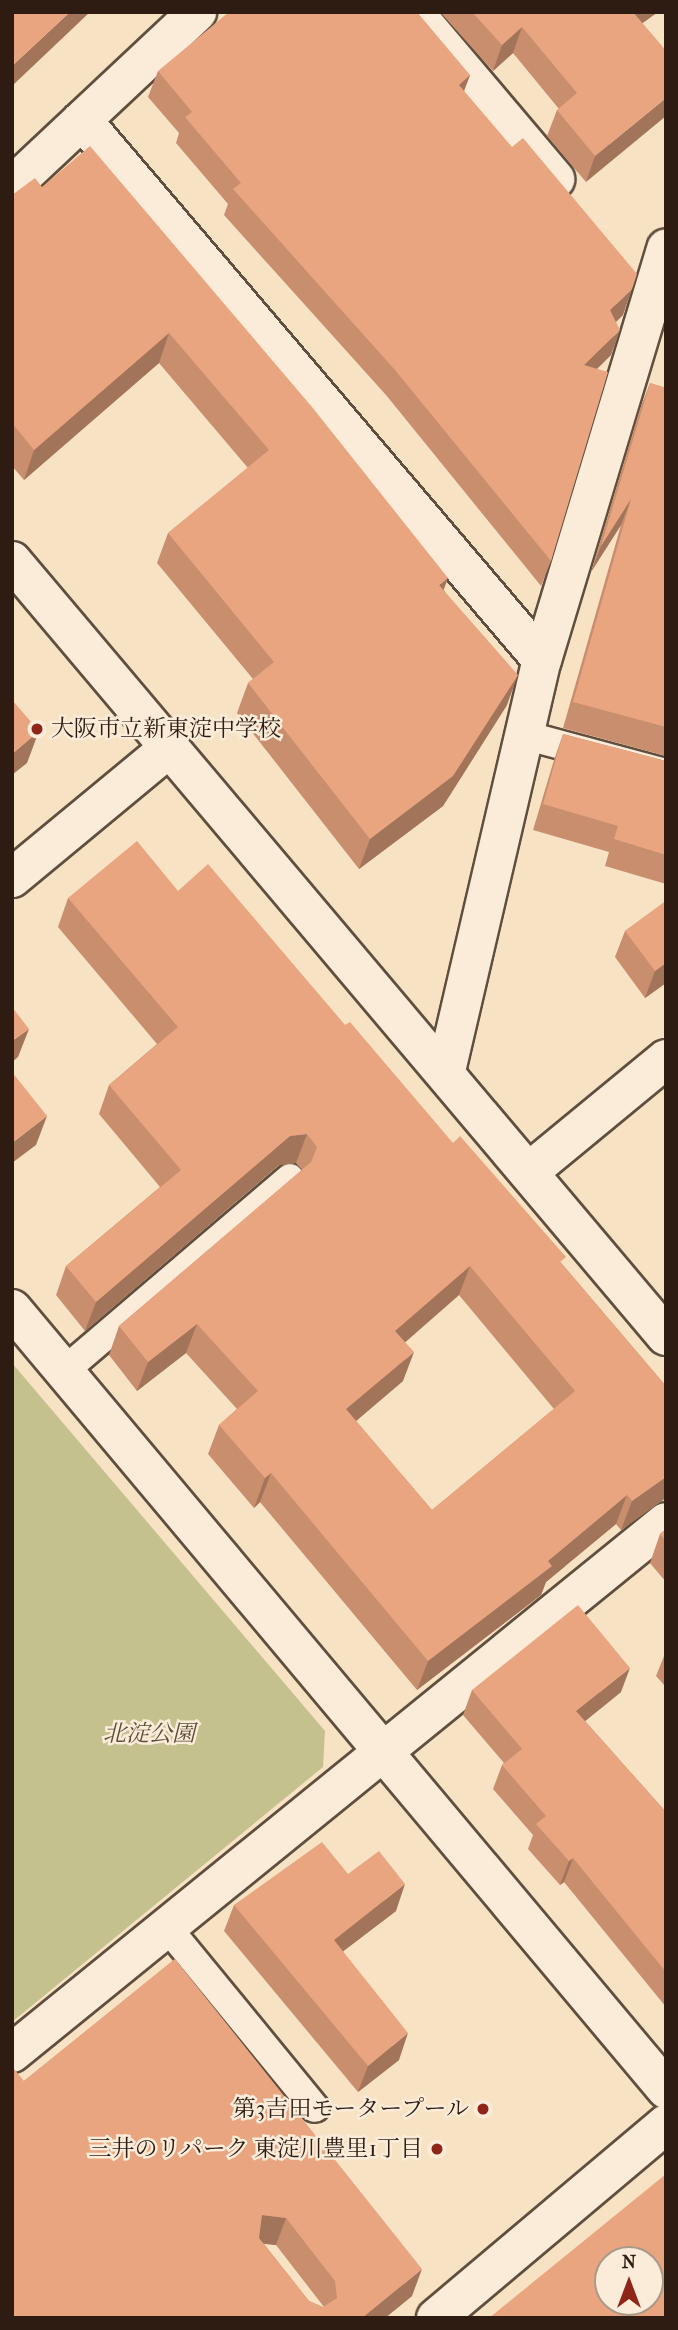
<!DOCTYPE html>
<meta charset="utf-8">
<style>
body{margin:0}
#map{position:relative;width:678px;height:2330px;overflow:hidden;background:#f8e2c4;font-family:"IM FELL French Canon","Noto Serif JP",serif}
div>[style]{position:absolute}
.green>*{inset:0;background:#c4c18f}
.roads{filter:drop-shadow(2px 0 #604e3e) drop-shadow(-2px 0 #604e3e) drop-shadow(0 2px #604e3e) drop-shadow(0 -2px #604e3e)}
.lane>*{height:28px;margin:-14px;padding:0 14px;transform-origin:14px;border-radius:14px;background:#faecd9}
.street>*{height:38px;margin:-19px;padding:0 19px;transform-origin:19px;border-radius:19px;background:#faecd9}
.secondary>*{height:38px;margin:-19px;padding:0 19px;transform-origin:19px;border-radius:19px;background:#faecd9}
.wall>*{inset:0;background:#c88e6e}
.shaded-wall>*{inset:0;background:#a2745a}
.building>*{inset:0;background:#e8a580}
.dots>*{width:19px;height:19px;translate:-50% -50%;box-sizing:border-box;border:4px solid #faecd9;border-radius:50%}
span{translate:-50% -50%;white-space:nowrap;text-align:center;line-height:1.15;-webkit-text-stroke:5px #faecd9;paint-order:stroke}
.poi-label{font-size:23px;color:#2e1c12}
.left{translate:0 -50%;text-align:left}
.right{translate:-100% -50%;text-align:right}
.park-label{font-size:23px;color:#5b4e38;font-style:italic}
.frame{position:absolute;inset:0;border:14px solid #2e1c12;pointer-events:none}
.north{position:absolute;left:594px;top:2246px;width:70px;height:70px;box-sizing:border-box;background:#faecd9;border:2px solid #a89989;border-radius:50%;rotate:0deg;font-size:19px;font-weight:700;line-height:28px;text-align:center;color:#2e1c12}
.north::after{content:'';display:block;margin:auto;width:24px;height:32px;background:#8f2418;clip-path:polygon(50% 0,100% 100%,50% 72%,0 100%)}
</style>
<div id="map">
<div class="green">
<div style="clip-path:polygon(12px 1363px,325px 1731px,323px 1767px,12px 2022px)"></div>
</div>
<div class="roads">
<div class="lane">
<div style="left:524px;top:735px;width:147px;rotate:15deg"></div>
<div style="left:64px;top:1371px;width:297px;rotate:-40.5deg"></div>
<div style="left:166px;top:1926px;width:235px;rotate:50.7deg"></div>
</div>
<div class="street">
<div style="left:414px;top:12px;width:219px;rotate:49.8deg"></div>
<div style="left:82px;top:120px;width:709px;rotate:49.57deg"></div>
<div style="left:12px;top:186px;width:254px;rotate:-43.2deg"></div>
<div style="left:446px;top:1071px;width:422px;rotate:-76.9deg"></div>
<div style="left:542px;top:660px;width:430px;rotate:-73.2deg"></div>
<div style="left:530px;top:1171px;width:176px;rotate:-39.5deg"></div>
<div style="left:12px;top:1309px;width:1018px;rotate:50.02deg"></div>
<div style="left:12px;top:2053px;width:842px;rotate:-39.07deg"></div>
<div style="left:436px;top:2318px;width:301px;rotate:-40.1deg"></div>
</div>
<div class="secondary">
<div style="left:12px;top:561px;width:1014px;rotate:49.84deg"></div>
<div style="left:12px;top:878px;width:204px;rotate:-39.6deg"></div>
</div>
</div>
<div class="wall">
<div style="clip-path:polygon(440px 12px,658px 12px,642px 23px,666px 51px,586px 182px,547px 136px,557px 110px,559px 109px,513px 53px,493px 71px)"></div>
<div style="clip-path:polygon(158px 71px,470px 75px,464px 91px,623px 315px,616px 322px,611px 355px,597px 369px,551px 561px,541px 586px,386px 395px,224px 215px,228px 204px,176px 143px,179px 133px,148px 97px)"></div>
<div style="clip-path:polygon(42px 187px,444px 590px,507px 705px,443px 806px,359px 869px,237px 713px,248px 683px,253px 679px,157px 563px,168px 533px,248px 468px,159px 363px,24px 480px,12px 466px,12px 195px)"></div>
<div style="clip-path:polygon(650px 383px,666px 388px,666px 756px,563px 728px,621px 525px,591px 572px,640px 409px)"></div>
<div style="clip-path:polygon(563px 734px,666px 761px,666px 884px,605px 866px,609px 852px,533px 830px,554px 760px)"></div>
<div style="clip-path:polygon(evenodd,178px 891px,345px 1025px,563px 1265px,666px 1386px,666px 1501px,663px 1500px,621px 1530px,616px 1524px,546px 1582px,541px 1595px,417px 1690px,260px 1502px,254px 1508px,208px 1454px,219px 1425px,237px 1409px,186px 1353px,137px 1391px,109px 1355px,119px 1326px,302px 1170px,296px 1163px,279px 1165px,85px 1331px,56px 1295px,66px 1266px,160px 1187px,99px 1114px,109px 1085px,157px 1044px,58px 927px,68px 898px,178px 891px,459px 1295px,554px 1409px,432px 1510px,356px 1421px,403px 1381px,405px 1342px,459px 1295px)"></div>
<div style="clip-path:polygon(666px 901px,666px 983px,645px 998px,615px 957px,625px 931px)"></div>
<div style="clip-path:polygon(666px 1529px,666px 1582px,650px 1563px,660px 1534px)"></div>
<div style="clip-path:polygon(666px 1651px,666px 1687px,656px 1676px)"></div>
<div style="clip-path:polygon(472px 1690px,621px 1692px,585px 1721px,666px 1812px,666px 2007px,564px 1882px,560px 1885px,528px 1849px,533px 1835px,493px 1789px,502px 1765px,504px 1763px,463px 1715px)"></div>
<div style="clip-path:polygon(348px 1874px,396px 1911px,343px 1951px,399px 2060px,358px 2092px,224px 1931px,234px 1905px)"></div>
<div style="clip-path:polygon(evenodd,175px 1959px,412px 2296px,385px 2318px,12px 2318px,24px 2081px,175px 1959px,264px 2244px,276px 2245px,324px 2307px,323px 2307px,309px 2301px,264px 2244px)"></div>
</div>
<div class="shaded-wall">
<div style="clip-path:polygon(70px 12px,90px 12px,12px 86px,12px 66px)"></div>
<div style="clip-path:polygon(632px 12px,658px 12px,623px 37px)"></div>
<div style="clip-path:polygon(522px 27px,513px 53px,493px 71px,502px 45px)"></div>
<div style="clip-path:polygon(470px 75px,460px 101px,459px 85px)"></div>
<div style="clip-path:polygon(666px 98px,666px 116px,586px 182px,595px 156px)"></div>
<div style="clip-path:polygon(632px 289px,623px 315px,601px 336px,610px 310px)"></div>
<div style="clip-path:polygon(620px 330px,611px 355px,574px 391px,584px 365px)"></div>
<div style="clip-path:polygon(169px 333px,159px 363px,24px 480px,34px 450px)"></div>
<div style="clip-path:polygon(631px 499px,621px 525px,591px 572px,601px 546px)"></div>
<div style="clip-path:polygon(448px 578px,437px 608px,439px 585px)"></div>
<div style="clip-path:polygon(518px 675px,507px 705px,443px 806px,359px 869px,370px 839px)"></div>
<div style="clip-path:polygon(39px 731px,27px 763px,12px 775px,12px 754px)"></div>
<div style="clip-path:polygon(666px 963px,666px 983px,645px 998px,655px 971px)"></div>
<div style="clip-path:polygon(29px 1029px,18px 1057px,12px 1062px,12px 1041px)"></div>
<div style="clip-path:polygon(47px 1116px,36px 1145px,12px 1163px,12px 1143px)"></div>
<div style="clip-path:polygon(307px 1134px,296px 1163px,279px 1165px,85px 1331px,96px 1302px,290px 1136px)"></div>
<div style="clip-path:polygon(470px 1266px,459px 1295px,385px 1360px,395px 1331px)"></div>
<div style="clip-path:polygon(197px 1324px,186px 1353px,137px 1391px,148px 1362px)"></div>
<div style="clip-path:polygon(414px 1352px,403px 1381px,336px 1438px,346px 1409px)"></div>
<div style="clip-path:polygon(271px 1473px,260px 1502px,254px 1508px,265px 1478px)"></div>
<div style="clip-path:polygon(666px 1477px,666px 1493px,663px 1500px,621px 1530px,632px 1501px)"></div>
<div style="clip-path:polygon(627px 1495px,616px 1524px,546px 1582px,541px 1595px,417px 1690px,428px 1661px)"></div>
<div style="clip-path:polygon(630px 1668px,621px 1692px,568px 1735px,576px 1711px)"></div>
<div style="clip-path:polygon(573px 1858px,564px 1882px,560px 1885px,569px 1861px)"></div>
<div style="clip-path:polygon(405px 1884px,396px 1911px,324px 1966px,334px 1940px)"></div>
<div style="clip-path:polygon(408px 2033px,399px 2060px,358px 2092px,368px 2066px)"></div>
<div style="clip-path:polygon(262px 2215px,286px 2218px,276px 2245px,252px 2242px)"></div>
<div style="clip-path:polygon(422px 2269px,412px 2296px,385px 2318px,362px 2318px)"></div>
</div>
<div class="building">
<div style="clip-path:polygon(12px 12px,70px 12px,12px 66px)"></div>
<div style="clip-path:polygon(229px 12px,417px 12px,470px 75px,459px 85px,512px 147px,523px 138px,637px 274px,632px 289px,610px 310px,620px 330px,584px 365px,608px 372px,551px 561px,395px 370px,233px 189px,241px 183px,185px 117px,192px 112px,158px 71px)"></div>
<div style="clip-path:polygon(472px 12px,633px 12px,666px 51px,666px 98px,595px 156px,557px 110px,577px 93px,522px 27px,502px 45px)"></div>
<div style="clip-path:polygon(90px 146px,312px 407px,448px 578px,439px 585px,518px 675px,453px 776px,370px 839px,248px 683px,274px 662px,168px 533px,269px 450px,169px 333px,34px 450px,12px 423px,12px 195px,35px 178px,42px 187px)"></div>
<div style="clip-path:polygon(650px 383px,666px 388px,666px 727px,573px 702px,631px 499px,601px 546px)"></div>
<div style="clip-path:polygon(12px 700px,39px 731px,12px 754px)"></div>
<div style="clip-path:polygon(563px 734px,666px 761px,666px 855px,614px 839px,618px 826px,543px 804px)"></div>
<div style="clip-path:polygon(evenodd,137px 841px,178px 891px,208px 864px,345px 1025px,350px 1022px,453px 1143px,460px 1136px,566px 1257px,560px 1262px,666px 1386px,666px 1477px,632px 1501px,627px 1495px,548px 1561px,552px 1566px,428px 1661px,271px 1473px,265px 1478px,219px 1425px,258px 1391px,197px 1324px,148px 1362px,119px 1326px,311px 1162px,317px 1147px,307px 1134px,290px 1136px,96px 1302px,66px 1266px,181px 1170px,109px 1085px,178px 1027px,68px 898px,137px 841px,470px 1266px,575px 1391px,432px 1510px,346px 1409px,414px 1352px,395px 1331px,470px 1266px)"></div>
<div style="clip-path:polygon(666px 901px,666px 963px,655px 971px,625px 931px)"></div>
<div style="clip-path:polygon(12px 1007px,29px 1029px,12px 1041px)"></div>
<div style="clip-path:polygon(12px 1072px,47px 1116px,12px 1143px)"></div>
<div style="clip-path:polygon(666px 1529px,666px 1541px,660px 1534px)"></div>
<div style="clip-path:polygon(578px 1605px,630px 1668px,576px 1711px,666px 1812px,666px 1972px,573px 1858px,569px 1861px,536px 1824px,546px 1816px,502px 1765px,522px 1749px,472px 1690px)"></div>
<div style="clip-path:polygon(322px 1842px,348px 1874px,379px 1851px,405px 1884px,334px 1940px,408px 2033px,368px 2066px,234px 1905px)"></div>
<div style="clip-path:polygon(evenodd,175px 1959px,422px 2269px,362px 2318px,12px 2318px,12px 2071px,14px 2069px,24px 2081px,175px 1959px,262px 2215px,286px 2218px,335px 2281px,337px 2298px,323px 2307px,309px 2301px,259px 2238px,262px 2215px)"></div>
<div style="clip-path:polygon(evenodd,666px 2174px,666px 2318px,489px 2318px,666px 2174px,608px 2260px,650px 2260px,650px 2302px,608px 2302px,608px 2260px)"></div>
</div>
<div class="dots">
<div style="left:37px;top:729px;background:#8f2418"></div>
<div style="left:483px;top:2109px;background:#8f2418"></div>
<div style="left:437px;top:2149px;background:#8f2418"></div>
</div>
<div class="poi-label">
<span class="left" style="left:51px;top:729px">大阪市立新東淀中学校</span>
<span class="right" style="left:469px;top:2109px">第3吉田モータープール</span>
<span class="right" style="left:423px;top:2149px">三井のリパーク 東淀川豊里1丁目</span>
</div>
<div class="park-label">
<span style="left:149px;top:1734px">北淀公園</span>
</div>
<div class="frame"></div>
<div class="north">N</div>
</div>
